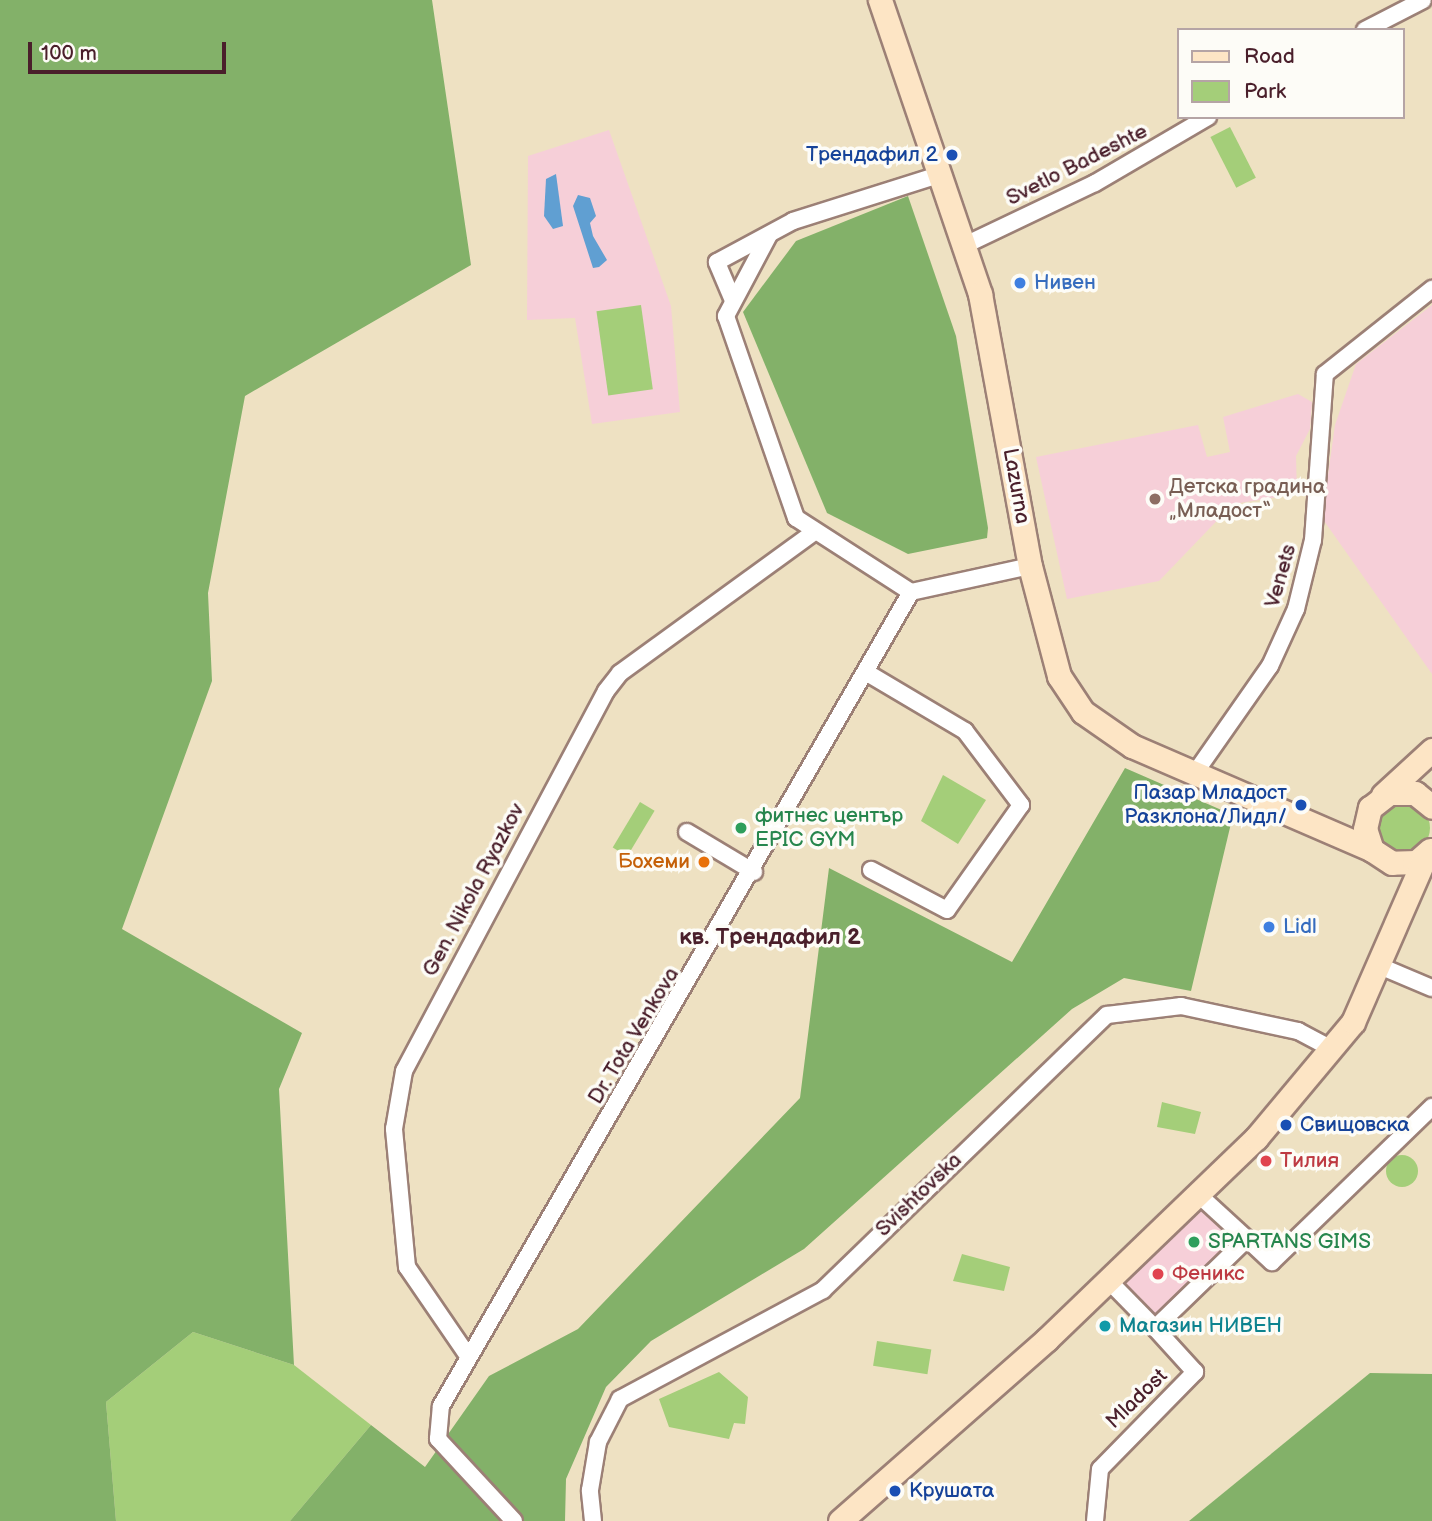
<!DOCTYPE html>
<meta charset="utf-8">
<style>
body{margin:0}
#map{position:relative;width:1432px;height:1521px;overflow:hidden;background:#eee1c2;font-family:"Balsamiq Sans",sans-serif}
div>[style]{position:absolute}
.built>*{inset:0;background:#f6cfd8;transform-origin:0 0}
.green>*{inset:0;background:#a4ce79;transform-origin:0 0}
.round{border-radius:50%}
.forest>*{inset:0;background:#83b169}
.water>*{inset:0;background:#609fd2}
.roads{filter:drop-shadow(2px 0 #9c8076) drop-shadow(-2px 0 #9c8076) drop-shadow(0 2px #9c8076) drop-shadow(0 -2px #9c8076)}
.street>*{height:16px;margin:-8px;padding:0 8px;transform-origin:8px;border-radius:8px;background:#fff}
.secondary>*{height:23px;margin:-11.5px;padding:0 11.5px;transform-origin:11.5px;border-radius:11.5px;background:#fde5c5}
.dots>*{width:19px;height:19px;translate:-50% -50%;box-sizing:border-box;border:4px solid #fdfcf7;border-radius:50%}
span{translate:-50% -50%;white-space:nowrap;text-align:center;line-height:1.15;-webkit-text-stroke:7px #fdfcf7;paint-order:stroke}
.transit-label{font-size:21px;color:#164399}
.right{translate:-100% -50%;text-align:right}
.left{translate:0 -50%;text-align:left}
.street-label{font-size:21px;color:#4a1f2b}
.shop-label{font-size:21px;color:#366cbe}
.education-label{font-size:21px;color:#785e54}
.leisure-label{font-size:21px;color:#27864d}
.food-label{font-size:21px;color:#c56008}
.health-label{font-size:21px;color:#be3a42}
.culture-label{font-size:21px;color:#0d838f}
.neighbourhood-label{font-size:23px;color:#4a1f2b;font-weight:700}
.legend{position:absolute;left:1177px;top:28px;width:228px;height:91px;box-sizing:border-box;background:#fdfcf7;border:2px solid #b5a4a5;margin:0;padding:9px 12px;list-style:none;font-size:21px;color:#4a1f2b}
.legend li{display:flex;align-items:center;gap:14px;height:35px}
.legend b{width:35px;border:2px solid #b5a4a5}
.scale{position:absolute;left:28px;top:42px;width:198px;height:32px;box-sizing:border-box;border:4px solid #4a1f2b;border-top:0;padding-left:9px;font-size:21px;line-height:24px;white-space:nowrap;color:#4a1f2b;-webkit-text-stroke:5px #fdfcf7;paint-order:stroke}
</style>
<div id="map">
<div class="built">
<div style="clip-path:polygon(609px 130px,671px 306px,680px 412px,592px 424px,575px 318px,527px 320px,528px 156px)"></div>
<div style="clip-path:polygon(1432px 305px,1432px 674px,1322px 518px,1335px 425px,1356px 364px)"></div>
<div style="clip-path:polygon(1298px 394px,1312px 402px,1310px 429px,1296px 456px,1297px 494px,1233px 504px,1159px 581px,1067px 599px,1036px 457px,1198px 425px,1207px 457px,1230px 452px,1223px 417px)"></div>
<div style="left:1201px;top:1205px;width:49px;height:110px;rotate:45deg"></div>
</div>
<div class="green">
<div style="left:1230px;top:127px;width:57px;height:22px;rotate:63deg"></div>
<div style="left:641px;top:305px;width:85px;height:45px;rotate:82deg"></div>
<div style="clip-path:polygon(943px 775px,986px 800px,958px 844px,921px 821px)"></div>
<div class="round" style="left:1376px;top:801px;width:54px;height:54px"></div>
<div style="left:640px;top:802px;width:17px;height:53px;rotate:31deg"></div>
<div style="clip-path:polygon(1162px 1102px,1201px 1112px,1195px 1134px,1157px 1127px)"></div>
<div class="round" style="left:1386px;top:1155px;width:32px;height:32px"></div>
<div style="clip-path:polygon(962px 1254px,1010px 1267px,1004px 1291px,953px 1281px)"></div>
<div style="clip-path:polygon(193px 1332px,294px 1365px,371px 1425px,290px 1521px,116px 1521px,106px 1402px)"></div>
<div style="left:877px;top:1341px;width:55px;height:25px;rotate:9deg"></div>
<div style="clip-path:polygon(719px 1372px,748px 1397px,745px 1424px,734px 1423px,729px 1439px,669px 1427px,659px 1399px)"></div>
</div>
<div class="forest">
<div style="clip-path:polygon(0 0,432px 0,471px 265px,245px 396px,208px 593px,212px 681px,122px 929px,302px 1033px,279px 1089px,294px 1365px,193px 1332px,106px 1402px,116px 1521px,0 1521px)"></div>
<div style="clip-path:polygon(908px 196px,956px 336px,988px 528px,987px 538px,908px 554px,827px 513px,743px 312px,796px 241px)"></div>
<div style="clip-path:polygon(1125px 768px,1233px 815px,1191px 991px,1124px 978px,1072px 1009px,804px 1249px,651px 1341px,606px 1387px,566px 1479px,565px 1521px,290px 1521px,371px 1425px,425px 1467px,489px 1376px,578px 1329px,800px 1098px,829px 868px,1012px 962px)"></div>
<div style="clip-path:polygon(1370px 1373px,1432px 1374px,1432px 1521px,1189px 1521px)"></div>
</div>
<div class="water">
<div style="clip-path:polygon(556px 174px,563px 226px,553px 229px,544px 216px,546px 179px)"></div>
<div style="clip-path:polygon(578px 195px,590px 198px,596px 216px,590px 223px,593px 236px,607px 260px,599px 267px,593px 268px,573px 206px)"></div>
</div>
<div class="roads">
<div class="street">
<div style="left:1365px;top:30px;width:65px;rotate:-27.3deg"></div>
<div style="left:769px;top:235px;width:92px;rotate:118deg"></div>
<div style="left:726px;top:316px;width:214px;rotate:70.9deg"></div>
<div style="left:796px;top:518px;width:137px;rotate:32.8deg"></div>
<div style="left:963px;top:246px;width:146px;rotate:-25.5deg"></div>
<div style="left:1095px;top:183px;width:131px;rotate:-30.3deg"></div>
<div style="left:732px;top:298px;width:39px;rotate:-113deg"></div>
<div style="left:717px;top:262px;width:86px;rotate:-28.3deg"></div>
<div style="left:793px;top:221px;width:153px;rotate:-17.5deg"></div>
<div style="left:911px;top:592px;width:122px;rotate:-12.3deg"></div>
<div style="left:869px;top:674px;width:112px;rotate:30.7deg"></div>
<div style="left:965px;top:731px;width:93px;rotate:52.9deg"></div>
<div style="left:1021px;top:805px;width:128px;rotate:125.2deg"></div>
<div style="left:947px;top:910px;width:86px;rotate:-152.2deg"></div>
<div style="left:1195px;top:773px;width:131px;rotate:-55deg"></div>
<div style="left:1270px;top:666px;width:63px;rotate:-65.5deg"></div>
<div style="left:1296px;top:609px;width:71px;rotate:-76.2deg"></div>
<div style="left:1313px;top:540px;width:166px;rotate:-85.9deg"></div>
<div style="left:1325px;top:374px;width:137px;rotate:-38.5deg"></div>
<div style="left:687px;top:832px;width:78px;rotate:30.8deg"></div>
<div style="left:1382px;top:967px;width:54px;rotate:22.8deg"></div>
<div style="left:1199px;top:1195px;width:65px;rotate:42.5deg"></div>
<div style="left:1109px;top:1281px;width:66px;rotate:45.6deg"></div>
<div style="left:468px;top:1356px;width:108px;rotate:-124.4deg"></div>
<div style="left:407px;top:1267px;width:139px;rotate:-95.4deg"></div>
<div style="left:394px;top:1129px;width:59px;rotate:-80.2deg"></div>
<div style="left:404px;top:1071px;width:430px;rotate:-62deg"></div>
<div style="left:606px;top:691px;width:23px;rotate:-52deg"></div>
<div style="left:620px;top:673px;width:238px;rotate:-36deg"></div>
<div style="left:514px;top:1521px;width:112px;rotate:-132.8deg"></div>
<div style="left:438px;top:1439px;width:33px;rotate:-85deg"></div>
<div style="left:441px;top:1406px;width:940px;rotate:-60deg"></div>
<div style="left:593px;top:1521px;width:31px;rotate:-96deg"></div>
<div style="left:590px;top:1490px;width:49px;rotate:-80.5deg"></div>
<div style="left:598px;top:1442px;width:48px;rotate:-62.9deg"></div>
<div style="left:620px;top:1399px;width:230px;rotate:-28.2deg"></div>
<div style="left:823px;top:1290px;width:395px;rotate:-44.1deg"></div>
<div style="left:1107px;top:1015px;width:75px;rotate:-6.9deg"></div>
<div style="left:1181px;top:1006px;width:120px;rotate:12.1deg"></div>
<div style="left:1298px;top:1031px;width:40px;rotate:28deg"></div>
<div style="left:1095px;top:1521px;width:52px;rotate:-84.5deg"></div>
<div style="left:1100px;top:1469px;width:136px;rotate:-45.6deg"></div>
<div style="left:1195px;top:1372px;width:59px;rotate:-132.3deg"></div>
<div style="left:1155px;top:1328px;width:128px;rotate:-44.1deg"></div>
<div style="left:1247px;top:1239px;width:34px;rotate:43deg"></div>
<div style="left:1272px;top:1262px;width:223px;rotate:-44.1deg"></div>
</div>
<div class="secondary">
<div style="left:880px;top:0;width:311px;rotate:71.2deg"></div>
<div style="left:980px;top:294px;width:277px;rotate:79.6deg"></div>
<div style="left:1030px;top:566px;width:114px;rotate:75.2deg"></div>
<div style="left:1059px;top:676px;width:43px;rotate:56.3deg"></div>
<div style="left:1083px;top:712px;width:60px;rotate:34.8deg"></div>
<div style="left:1132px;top:746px;width:262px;rotate:23.4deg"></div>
<div style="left:1383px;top:795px;width:67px;rotate:-42.6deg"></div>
<div style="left:1430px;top:850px;width:18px;rotate:139deg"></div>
<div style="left:1416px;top:862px;width:24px;rotate:178deg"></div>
<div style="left:1392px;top:863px;width:24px;rotate:-147deg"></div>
<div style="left:1372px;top:850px;width:22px;rotate:-108deg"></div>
<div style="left:1365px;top:829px;width:22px;rotate:-77deg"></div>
<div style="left:1370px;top:808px;width:24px;rotate:-38deg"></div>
<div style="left:1389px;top:793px;width:26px"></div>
<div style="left:1415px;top:793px;width:22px;rotate:39deg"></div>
<div style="left:840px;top:1521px;width:276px;rotate:-41.3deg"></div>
<div style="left:1047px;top:1339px;width:290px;rotate:-43.9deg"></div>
<div style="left:1256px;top:1138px;width:151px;rotate:-50.1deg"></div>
<div style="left:1353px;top:1022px;width:182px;rotate:-66.4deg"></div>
</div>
</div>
<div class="dots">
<div style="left:952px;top:155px;background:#1a4fb4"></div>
<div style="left:1020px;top:283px;background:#3f7fe0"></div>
<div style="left:1155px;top:499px;background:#8d6e63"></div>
<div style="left:1301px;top:805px;background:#1a4fb4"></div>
<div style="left:741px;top:828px;background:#2e9e5b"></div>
<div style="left:704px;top:862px;background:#e8710a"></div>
<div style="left:1269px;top:927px;background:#3f7fe0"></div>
<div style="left:1286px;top:1125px;background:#1a4fb4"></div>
<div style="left:1266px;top:1161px;background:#e0444e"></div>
<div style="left:1194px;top:1242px;background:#2e9e5b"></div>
<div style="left:1158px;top:1274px;background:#e0444e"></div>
<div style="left:1105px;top:1326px;background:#0f9aa8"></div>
<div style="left:895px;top:1491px;background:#1a4fb4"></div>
</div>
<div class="transit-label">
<span class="right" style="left:938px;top:155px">Трендафил 2</span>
<span class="right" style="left:1287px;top:805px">Пазар Младост<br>Разклона/Лидл/</span>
<span class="left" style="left:1300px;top:1125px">Свищовска</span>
<span class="left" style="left:909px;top:1491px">Крушата</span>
</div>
<div class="street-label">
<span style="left:1077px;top:165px;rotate:-27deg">Svetlo Badeshte</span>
<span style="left:1016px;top:486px;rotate:80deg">Lazurna</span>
<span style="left:1281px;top:576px;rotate:-74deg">Venets</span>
<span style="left:474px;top:890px;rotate:-62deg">Gen. Nikola Ryazkov</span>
<span style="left:634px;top:1036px;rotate:-59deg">Dr. Tota Venkova</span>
<span style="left:919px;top:1195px;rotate:-44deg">Svishtovska</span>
<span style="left:1137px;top:1399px;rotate:-44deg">Mladost</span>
</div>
<div class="shop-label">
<span class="left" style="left:1034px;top:283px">Нивен</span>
<span class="left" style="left:1283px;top:927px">Lidl</span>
</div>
<div class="education-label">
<span class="left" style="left:1169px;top:499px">Детска градина<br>„Младост“</span>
</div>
<div class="leisure-label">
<span class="left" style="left:755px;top:828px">фитнес център<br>EPIC GYM</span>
<span class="left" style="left:1208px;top:1242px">SPARTANS GIMS</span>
</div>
<div class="food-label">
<span class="right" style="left:690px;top:862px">Бохеми</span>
</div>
<div class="health-label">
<span class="left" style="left:1280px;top:1161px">Тилия</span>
<span class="left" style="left:1172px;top:1274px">Феникс</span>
</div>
<div class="culture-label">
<span class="left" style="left:1119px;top:1326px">Магазин НИВЕН</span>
</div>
<div class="neighbourhood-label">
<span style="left:770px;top:937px">кв. Трендафил 2</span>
</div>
<ul class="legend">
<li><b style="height:9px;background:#fde5c5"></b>Road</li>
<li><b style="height:19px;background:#a4ce79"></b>Park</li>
</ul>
<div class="scale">100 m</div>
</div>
